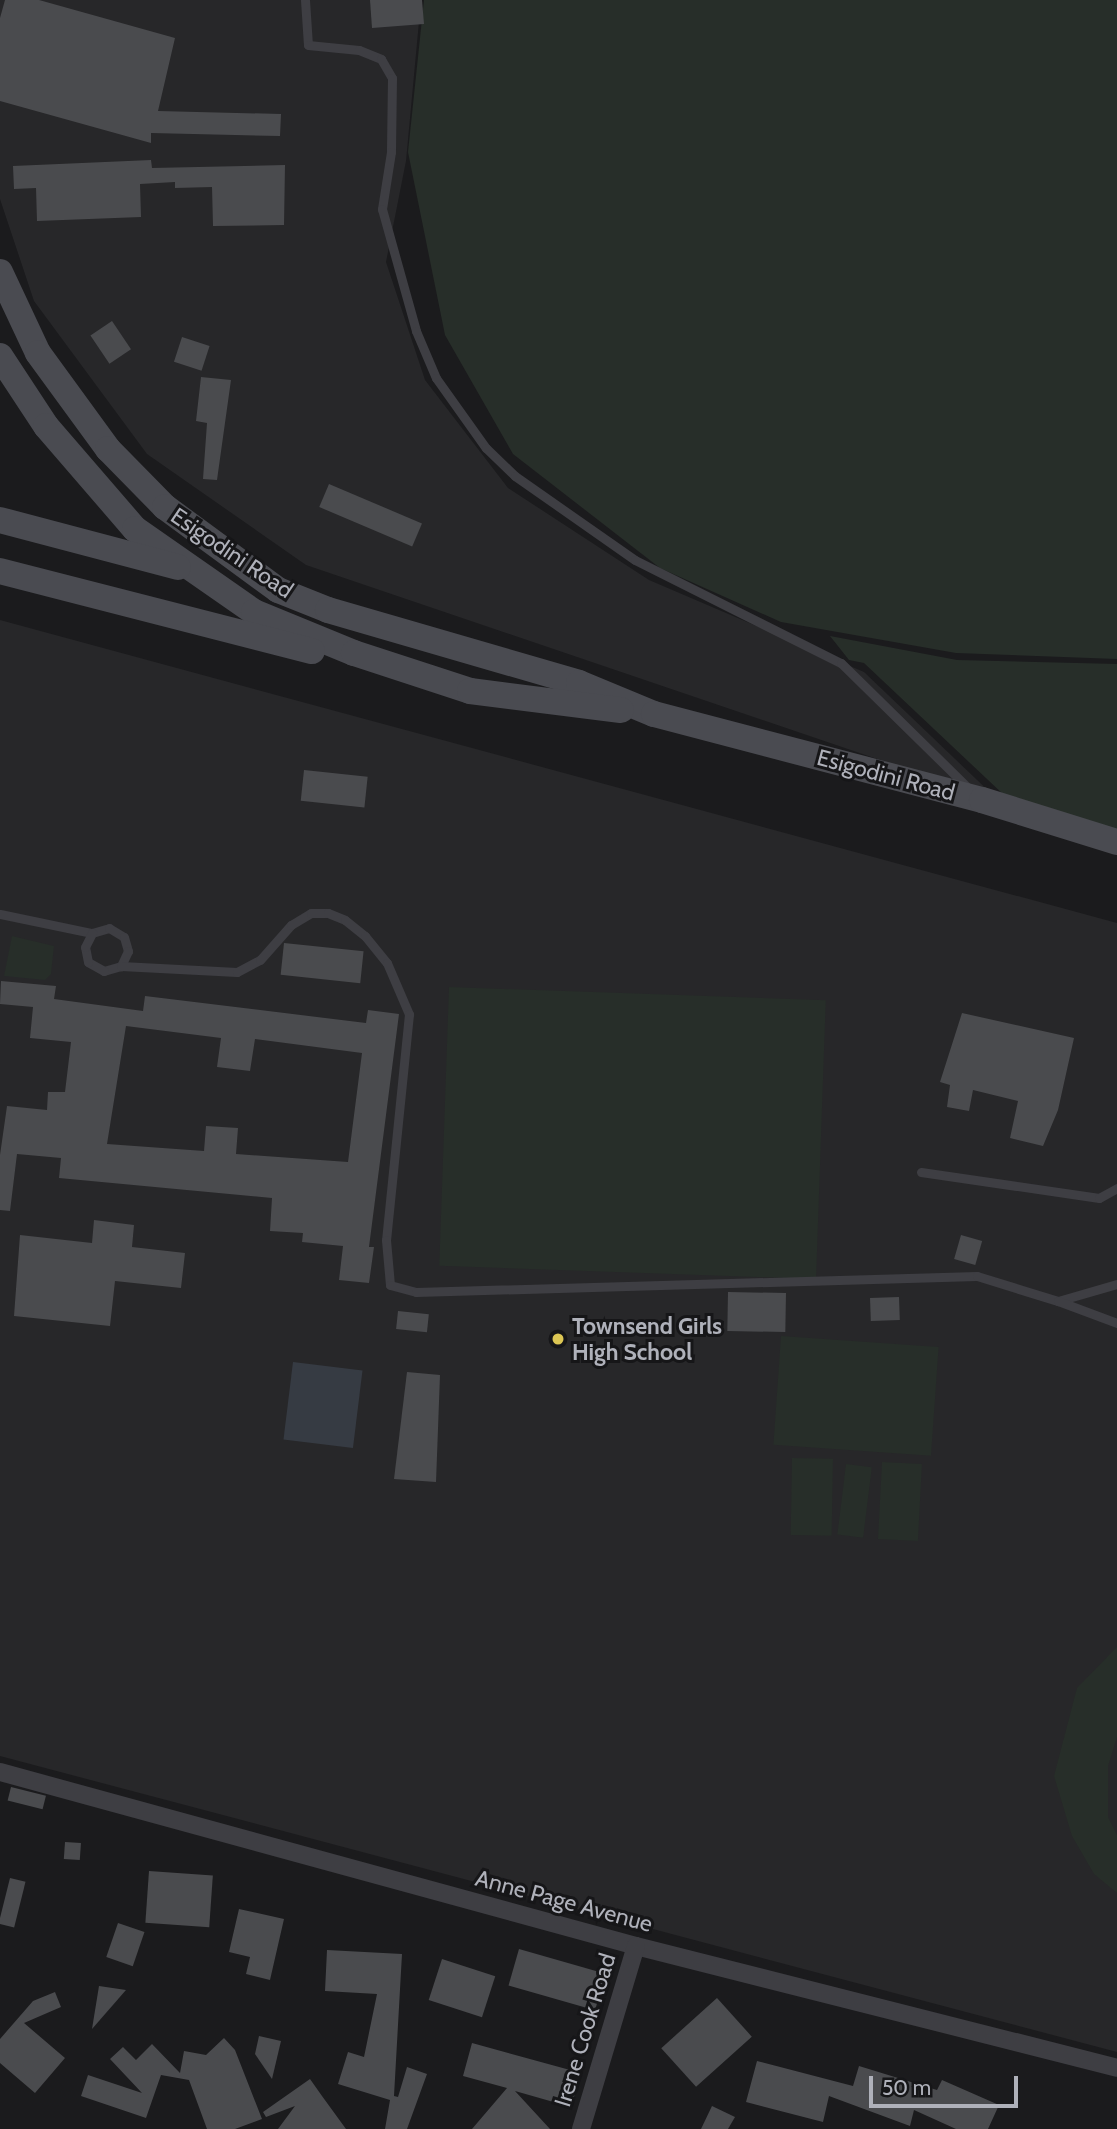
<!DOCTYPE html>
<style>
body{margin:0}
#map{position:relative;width:1117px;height:2129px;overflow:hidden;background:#1b1b1d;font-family:Cabin,sans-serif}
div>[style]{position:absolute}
.built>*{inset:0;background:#272729}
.green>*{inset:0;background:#272e29;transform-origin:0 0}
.water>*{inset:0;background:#363b43;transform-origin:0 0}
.building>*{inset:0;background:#4a4b4e;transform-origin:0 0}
.lane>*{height:9px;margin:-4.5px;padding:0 4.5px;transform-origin:4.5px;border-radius:4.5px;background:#3e3e43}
.street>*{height:18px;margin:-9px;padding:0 9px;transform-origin:9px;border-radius:9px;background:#3e3e43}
.secondary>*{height:26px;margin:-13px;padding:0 13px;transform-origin:13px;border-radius:13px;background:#4a4b51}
.dots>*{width:19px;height:19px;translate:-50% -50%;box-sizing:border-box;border:4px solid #161618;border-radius:50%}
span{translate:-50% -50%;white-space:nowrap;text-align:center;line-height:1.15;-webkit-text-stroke:6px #161618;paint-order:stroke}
.street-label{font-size:23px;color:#afb1ba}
.poi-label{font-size:23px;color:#afb1ba;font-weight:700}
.left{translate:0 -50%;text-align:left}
.scale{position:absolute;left:869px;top:2076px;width:149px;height:32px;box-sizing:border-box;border:4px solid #afb1ba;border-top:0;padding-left:9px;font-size:21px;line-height:24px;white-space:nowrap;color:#afb1ba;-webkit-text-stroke:5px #161618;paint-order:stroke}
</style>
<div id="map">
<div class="built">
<div style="clip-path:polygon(0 0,421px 0,406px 161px,386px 262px,425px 380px,508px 488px,649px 580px,864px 672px,998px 800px,306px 565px,147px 454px,34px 301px,0 199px)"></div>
<div style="clip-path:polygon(0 620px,1117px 923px,1117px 2052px,0 1756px)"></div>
</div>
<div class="green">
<div style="clip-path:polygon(424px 0,1117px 0,1117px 659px,956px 653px,781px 622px,660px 568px,513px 454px,445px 335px,408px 152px)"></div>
<div style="clip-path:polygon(830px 636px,957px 660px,1117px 664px,1117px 833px,1005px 796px,864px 663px,849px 660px)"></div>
<div style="clip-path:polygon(12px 936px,54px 946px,51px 974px,45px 980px,4px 976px)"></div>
<div style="left:449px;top:987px;width:377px;height:279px;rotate:2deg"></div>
<div style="left:781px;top:1336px;width:158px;height:109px;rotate:4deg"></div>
<div style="left:792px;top:1458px;width:41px;height:77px;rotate:1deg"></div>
<div style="left:882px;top:1462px;width:40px;height:77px;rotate:3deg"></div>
<div style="left:846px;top:1464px;width:26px;height:71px;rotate:7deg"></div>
<div style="clip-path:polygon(1117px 1647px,1117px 1737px,1108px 1766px,1108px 1817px,1117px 1835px,1117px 1893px,1094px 1874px,1072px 1836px,1054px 1776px,1077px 1688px)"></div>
</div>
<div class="water">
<div style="left:293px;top:1362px;width:70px;height:78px;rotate:7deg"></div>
</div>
<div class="building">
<div style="clip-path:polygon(5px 0,39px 0,175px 38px,158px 111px,281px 114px,280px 136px,151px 133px,151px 143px,0 101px,0 18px)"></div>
<div style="clip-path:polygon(370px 0,422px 0,424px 24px,372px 28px)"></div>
<div style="clip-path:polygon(151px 160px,152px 168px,285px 165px,284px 225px,213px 226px,212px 187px,175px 188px,175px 182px,140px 184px,141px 217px,37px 221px,36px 188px,14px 189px,13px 166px)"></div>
<div style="left:112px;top:321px;width:34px;height:26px;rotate:56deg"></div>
<div style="left:182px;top:337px;width:29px;height:26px;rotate:18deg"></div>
<div style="clip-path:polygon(201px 377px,231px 380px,217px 480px,203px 479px,207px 423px,196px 421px)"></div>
<div style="left:329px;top:484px;width:101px;height:25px;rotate:23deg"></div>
<div style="left:304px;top:770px;width:64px;height:31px;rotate:6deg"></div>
<div style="left:284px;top:943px;width:80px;height:32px;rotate:6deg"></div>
<div style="clip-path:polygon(evenodd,1px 981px,56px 986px,54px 999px,143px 1011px,145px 996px,366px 1023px,368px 1010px,399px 1014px,369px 1247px,374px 1247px,369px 1283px,339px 1280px,343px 1246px,302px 1242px,303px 1233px,270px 1231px,272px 1198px,59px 1178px,61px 1158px,17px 1154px,10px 1211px,0 1210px,0 1155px,7px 1106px,47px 1110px,48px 1092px,65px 1092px,71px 1042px,30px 1038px,33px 1007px,0 1004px,1px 981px,126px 1026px,221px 1038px,217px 1067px,250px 1071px,255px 1039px,362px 1053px,348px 1162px,236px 1154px,238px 1128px,206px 1126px,204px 1151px,107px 1144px,126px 1026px)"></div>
<div style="clip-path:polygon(962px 1013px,1074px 1038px,1058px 1110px,1043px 1146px,1010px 1138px,1018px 1101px,973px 1090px,969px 1111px,947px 1107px,950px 1085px,940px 1082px)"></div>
<div style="clip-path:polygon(94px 1220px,134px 1225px,132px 1247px,185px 1253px,181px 1288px,115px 1281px,110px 1326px,14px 1316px,20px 1235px,92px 1243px)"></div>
<div style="left:961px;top:1235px;width:22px;height:25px;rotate:16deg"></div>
<div style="left:728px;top:1292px;width:58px;height:39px;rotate:1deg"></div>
<div style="left:899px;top:1297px;width:23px;height:29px;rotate:88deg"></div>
<div style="left:398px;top:1311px;width:31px;height:18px;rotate:6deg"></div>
<div style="clip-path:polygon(407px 1372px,440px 1375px,436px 1482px,394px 1479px)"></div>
<div style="left:11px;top:1787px;width:36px;height:14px;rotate:14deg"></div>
<div style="left:65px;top:1842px;width:16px;height:17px;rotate:4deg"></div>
<div style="left:149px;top:1871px;width:64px;height:52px;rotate:4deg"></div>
<div style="left:10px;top:1878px;width:16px;height:47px;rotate:14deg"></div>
<div style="clip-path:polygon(239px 1909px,284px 1919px,270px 1980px,246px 1974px,250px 1957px,229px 1952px)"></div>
<div style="left:118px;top:1923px;width:28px;height:36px;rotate:19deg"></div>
<div style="left:519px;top:1949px;width:90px;height:38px;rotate:16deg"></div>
<div style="clip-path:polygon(327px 1950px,402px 1954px,394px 2096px,398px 2097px,407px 2067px,427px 2074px,407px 2129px,385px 2129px,390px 2100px,338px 2084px,348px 2052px,364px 2057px,377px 1994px,325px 1991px)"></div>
<div style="left:442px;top:1959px;width:56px;height:43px;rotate:18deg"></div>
<div style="clip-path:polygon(99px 1986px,126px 1990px,92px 2029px)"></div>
<div style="clip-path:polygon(55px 1992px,61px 2007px,24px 2023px,65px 2058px,35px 2093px,0 2063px,0 2039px,33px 2001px)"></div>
<div style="left:717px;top:1998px;width:52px;height:75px;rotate:48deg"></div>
<div style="clip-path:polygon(259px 2036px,281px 2041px,272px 2079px,255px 2054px)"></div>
<div style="clip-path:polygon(224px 2038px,235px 2050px,262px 2119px,235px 2129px,207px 2129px,189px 2080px,161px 2075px,146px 2118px,81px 2096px,88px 2075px,142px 2093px,110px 2059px,123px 2047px,136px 2060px,152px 2044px,180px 2073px,184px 2051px,206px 2055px)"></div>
<div style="clip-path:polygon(472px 2043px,581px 2073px,571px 2107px,515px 2091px,550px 2129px,472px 2129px,507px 2088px,463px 2076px)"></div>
<div style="clip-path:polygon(757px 2061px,853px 2086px,859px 2066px,937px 2090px,942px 2080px,999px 2105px,988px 2129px,956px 2129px,914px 2110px,910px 2126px,829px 2096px,823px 2122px,746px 2102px)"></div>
<div style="clip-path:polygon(310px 2079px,322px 2096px,346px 2129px,278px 2129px,295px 2106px,266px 2117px,263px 2112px)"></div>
<div style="clip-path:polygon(712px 2106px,735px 2117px,728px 2129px,701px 2129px)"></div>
</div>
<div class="lane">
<div style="left:305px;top:0;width:45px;rotate:86.2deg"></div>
<div style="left:308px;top:45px;width:51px;rotate:5.6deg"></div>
<div style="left:359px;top:50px;width:24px;rotate:22deg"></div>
<div style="left:381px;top:59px;width:22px;rotate:60deg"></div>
<div style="left:392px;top:78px;width:74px;rotate:90.8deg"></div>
<div style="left:391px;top:152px;width:58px;rotate:99deg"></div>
<div style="left:382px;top:209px;width:127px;rotate:74.4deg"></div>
<div style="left:416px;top:331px;width:51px;rotate:66.9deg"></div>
<div style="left:436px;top:378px;width:86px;rotate:54.5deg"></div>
<div style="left:486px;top:448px;width:40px;rotate:44deg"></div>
<div style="left:515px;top:476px;width:146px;rotate:35deg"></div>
<div style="left:635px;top:560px;width:230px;rotate:26.6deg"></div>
<div style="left:841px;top:663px;width:180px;rotate:44.5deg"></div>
<div style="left:0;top:914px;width:94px;rotate:11.7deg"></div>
<div style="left:92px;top:933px;width:18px;rotate:-16deg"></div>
<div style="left:109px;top:928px;width:17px;rotate:31deg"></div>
<div style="left:124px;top:937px;width:15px;rotate:74deg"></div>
<div style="left:128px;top:951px;width:17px;rotate:115deg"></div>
<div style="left:121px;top:966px;width:18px;rotate:164deg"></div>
<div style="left:104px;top:971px;width:18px;rotate:-151deg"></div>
<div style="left:88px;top:962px;width:15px;rotate:-101deg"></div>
<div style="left:85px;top:947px;width:16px;rotate:-63deg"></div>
<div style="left:121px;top:966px;width:116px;rotate:3deg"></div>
<div style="left:237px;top:972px;width:26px;rotate:-28deg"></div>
<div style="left:260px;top:960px;width:47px;rotate:-48.5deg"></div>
<div style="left:291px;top:925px;width:23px;rotate:-31deg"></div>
<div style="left:311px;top:913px;width:17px"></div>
<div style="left:328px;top:913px;width:18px;rotate:22deg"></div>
<div style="left:345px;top:920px;width:26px;rotate:39deg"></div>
<div style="left:365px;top:936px;width:35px;rotate:51deg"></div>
<div style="left:387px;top:963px;width:56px;rotate:66.7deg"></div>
<div style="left:409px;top:1014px;width:227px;rotate:95.8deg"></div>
<div style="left:386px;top:1240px;width:45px;rotate:84.9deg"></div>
<div style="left:390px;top:1285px;width:27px;rotate:15deg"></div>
<div style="left:416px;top:1292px;width:561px;rotate:-1.63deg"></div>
<div style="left:977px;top:1276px;width:85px;rotate:17.2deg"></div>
<div style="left:1058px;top:1301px;width:61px;rotate:-16.1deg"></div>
<div style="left:921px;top:1172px;width:180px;rotate:8.3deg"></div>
<div style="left:1099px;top:1198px;width:21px;rotate:-29deg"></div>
<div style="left:1058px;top:1301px;width:63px;rotate:20.4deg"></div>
</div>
<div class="street">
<div style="left:0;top:1772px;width:659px;rotate:15.3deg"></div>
<div style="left:636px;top:1946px;width:496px;rotate:14.2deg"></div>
<div style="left:581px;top:2129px;width:191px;rotate:-73.3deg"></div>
</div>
<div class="secondary">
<div style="left:0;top:272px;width:89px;rotate:64.9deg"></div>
<div style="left:38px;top:353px;width:119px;rotate:53.9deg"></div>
<div style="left:108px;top:449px;width:81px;rotate:45.5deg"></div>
<div style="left:165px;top:507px;width:140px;rotate:36.3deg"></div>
<div style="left:278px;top:590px;width:54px;rotate:21.8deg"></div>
<div style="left:328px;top:610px;width:261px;rotate:16.2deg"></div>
<div style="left:579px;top:683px;width:81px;rotate:22.5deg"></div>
<div style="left:654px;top:714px;width:339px;rotate:14.7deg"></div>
<div style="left:982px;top:800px;width:141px;rotate:17.3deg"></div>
<div style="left:0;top:356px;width:84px;rotate:56.7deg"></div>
<div style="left:46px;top:426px;width:136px;rotate:49.2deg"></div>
<div style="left:135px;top:529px;width:145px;rotate:34.9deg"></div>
<div style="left:254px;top:612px;width:108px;rotate:22.3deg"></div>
<div style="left:354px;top:653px;width:122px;rotate:18.1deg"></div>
<div style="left:470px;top:691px;width:152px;rotate:7.2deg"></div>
<div style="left:0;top:520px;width:184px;rotate:14.8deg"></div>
<div style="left:0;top:571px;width:322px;rotate:14.4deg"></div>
</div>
<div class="dots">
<div style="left:558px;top:1339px;background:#dcc654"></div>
</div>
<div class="street-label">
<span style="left:232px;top:553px;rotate:34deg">Esigodini Road</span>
<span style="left:886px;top:775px;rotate:15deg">Esigodini Road</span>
<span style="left:564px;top:1901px;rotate:15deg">Anne Page Avenue</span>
<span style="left:585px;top:2030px;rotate:-73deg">Irene Cook Road</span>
</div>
<div class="poi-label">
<span class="left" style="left:572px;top:1339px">Townsend Girls<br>High School</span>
</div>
<div class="scale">50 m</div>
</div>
